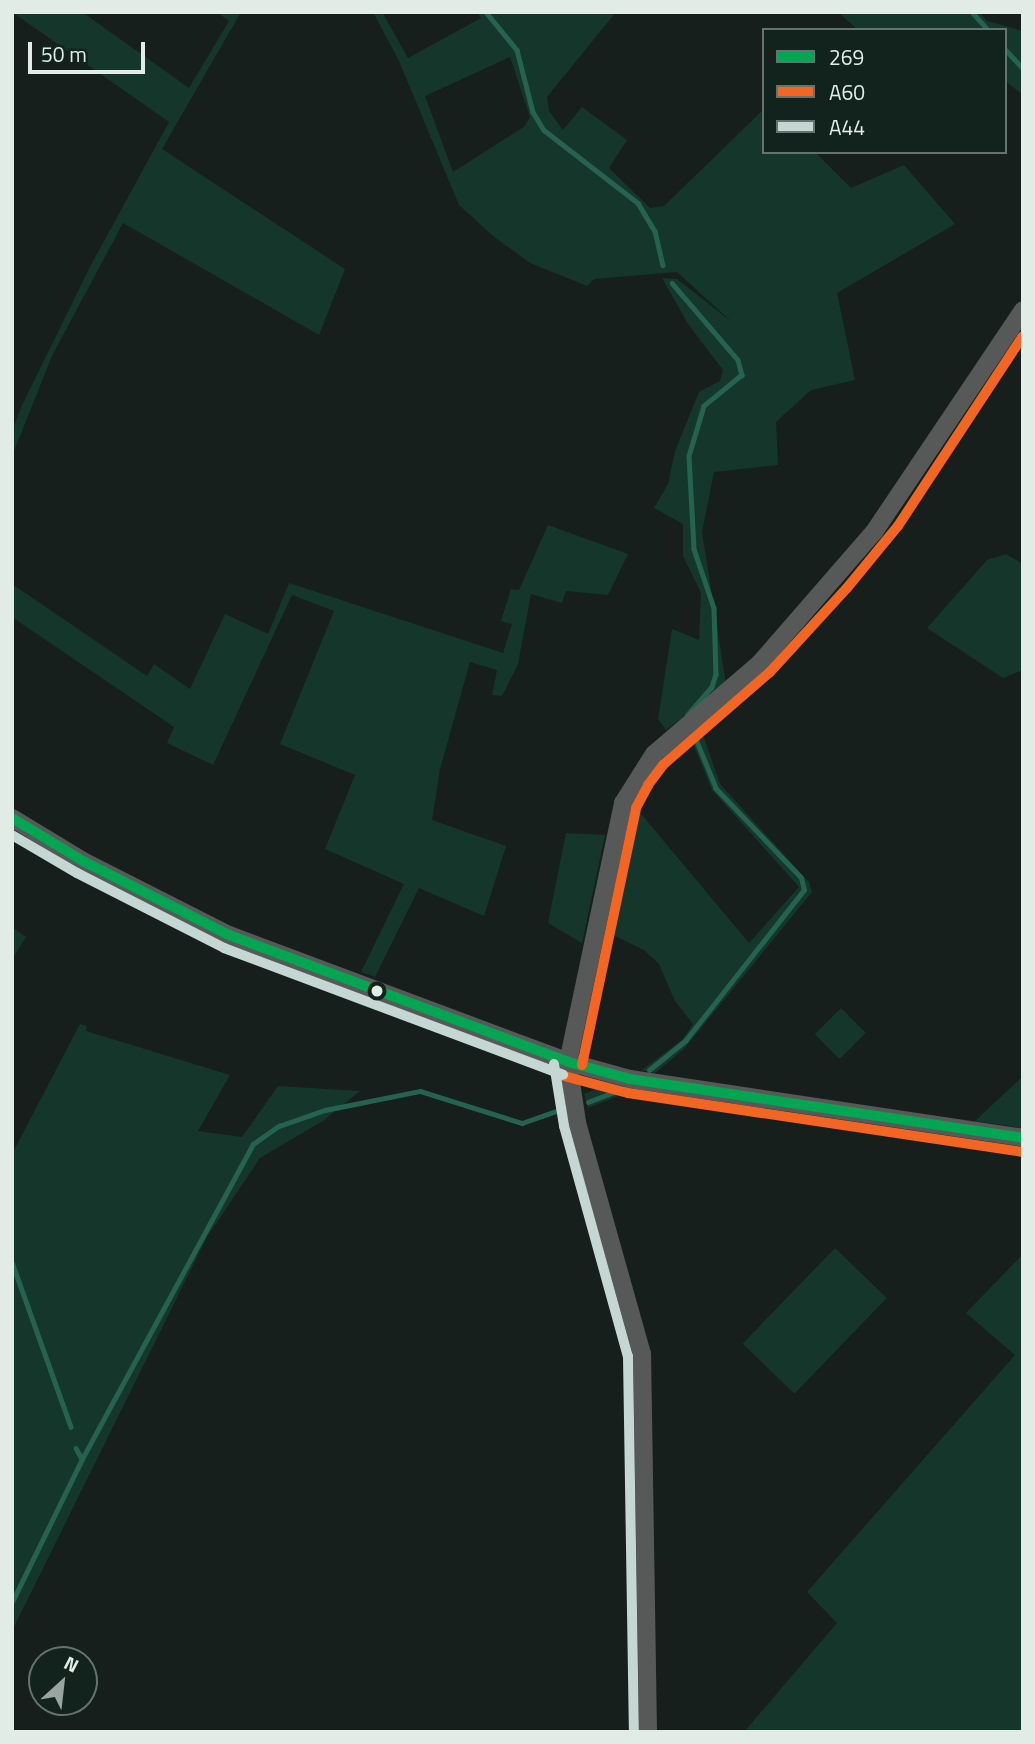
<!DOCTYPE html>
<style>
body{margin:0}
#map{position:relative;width:1035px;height:1744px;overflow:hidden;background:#161f1c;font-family:"Titillium Web",sans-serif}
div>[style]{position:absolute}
.green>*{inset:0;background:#15362b;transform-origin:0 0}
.stream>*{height:4.5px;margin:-2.25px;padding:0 2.25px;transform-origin:2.25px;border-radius:2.25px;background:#256350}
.tertiary>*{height:18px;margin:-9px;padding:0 9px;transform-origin:9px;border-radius:9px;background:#565958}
.bus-1>*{height:10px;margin:-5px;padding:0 5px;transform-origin:5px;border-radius:5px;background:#00a651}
.bus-2>*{height:10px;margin:-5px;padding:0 5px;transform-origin:5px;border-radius:5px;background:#f26522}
.bus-3>*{height:10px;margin:-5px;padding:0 5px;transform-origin:5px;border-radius:5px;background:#c5d7d2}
.dots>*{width:19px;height:19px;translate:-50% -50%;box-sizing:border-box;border:4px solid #12231d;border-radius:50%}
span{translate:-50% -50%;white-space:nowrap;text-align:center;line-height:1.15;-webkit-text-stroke:5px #12231d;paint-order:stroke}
.frame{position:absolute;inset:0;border:14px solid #e1ece7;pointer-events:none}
.legend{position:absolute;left:762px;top:28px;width:245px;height:126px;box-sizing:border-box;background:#12231d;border:2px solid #65736e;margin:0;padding:9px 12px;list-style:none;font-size:21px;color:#e1ece7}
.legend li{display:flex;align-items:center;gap:14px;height:35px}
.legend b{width:35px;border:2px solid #65736e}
.north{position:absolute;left:28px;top:1646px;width:70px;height:70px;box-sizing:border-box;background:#12231d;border:2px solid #65736e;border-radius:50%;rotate:27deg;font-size:19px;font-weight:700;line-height:28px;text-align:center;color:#e1ece7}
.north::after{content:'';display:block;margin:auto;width:24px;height:32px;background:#9aa4a0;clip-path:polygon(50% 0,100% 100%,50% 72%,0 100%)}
.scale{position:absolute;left:28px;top:42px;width:117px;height:32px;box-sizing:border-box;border:4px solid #e1ece7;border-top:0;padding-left:9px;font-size:21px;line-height:24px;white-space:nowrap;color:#e1ece7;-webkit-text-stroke:5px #12231d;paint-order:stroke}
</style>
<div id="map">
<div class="green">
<div style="clip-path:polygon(12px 12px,82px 12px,189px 88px,229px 21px,217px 12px,241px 12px,162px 149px,345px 269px,319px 335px,123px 223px,52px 356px,12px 456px,12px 431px,22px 405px,92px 263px,169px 122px)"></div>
<div style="clip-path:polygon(evenodd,373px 12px,382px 12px,408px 58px,481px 18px,477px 12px,616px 12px,547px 97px,549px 111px,563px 130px,582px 107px,627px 140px,609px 168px,650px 208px,664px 206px,764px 109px,764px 152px,815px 152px,851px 188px,904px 165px,955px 224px,837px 293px,855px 380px,811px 390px,776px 422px,778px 465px,714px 472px,702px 532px,726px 684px,666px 730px,658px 719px,672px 629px,699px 640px,701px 593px,683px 556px,683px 524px,654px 508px,668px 484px,675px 451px,699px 392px,720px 381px,723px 370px,688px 324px,662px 278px,677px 279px,732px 322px,677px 272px,594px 279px,587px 286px,530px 263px,493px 236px,459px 205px,399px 61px,373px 12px,510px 57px,530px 117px,524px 127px,453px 172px,425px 96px,510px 57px)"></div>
<div style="clip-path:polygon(838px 12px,979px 12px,987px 21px,1023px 31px,1023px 95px,1005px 81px,1005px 30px,858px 30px)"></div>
<div style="clip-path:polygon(548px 525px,628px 554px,608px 595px,566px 591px,562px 603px,531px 594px,518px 664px,502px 696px,492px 695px,497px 670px,470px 662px,440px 769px,432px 820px,506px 846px,484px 916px,419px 888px,375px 977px,361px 972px,404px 884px,325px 849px,355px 775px,280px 744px,334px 611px,292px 595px,213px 765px,167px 743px,174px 727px,12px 617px,12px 584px,147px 676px,154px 664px,190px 689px,225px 614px,268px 634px,289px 583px,503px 653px,512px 624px,501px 621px,511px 589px,519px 590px)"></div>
<div style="clip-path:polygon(1006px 554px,1023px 564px,1023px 670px,1003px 678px,927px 628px,987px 560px)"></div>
<div style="clip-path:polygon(702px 732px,720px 784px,809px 882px,812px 892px,684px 1049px,655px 1073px,642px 1070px,682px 1040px,693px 1024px,675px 1001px,659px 964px,644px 950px,611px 934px,637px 809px,749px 943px,799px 887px,712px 790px,692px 741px)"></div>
<div style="clip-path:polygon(566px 833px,605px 835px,582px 943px,548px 923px)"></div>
<div style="clip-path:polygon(12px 927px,26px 937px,12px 959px)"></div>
<div style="left:841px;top:1008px;width:35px;height:37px;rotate:45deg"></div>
<div style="clip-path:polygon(80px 1024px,87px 1026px,86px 1031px,230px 1075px,198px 1131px,242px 1137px,278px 1086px,360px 1091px,323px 1121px,260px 1158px,207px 1237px,12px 1631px,12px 1154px)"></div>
<div style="clip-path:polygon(1023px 1076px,1023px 1128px,975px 1121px)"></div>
<div style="clip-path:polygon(607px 1085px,636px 1089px,588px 1108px,584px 1094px)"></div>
<div style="left:835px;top:1248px;width:72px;height:133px;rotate:44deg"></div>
<div style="clip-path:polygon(1023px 1254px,1023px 1732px,744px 1732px,837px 1623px,807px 1592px,1015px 1355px,966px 1313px)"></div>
</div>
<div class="stream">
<div style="left:486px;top:12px;width:49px;rotate:50.8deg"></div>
<div style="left:517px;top:50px;width:64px;rotate:75.5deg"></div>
<div style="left:533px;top:112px;width:21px;rotate:59deg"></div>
<div style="left:544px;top:130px;width:119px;rotate:37.8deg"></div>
<div style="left:638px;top:203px;width:33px;rotate:59deg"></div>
<div style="left:655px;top:231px;width:35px;rotate:77deg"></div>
<div style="left:972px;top:12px;width:24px;rotate:48deg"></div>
<div style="left:1005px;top:49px;width:26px;rotate:47deg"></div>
<div style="left:672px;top:283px;width:101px;rotate:49.4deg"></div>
<div style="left:738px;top:360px;width:16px;rotate:75deg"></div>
<div style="left:742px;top:375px;width:49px;rotate:140.8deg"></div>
<div style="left:704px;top:406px;width:52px;rotate:106.7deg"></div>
<div style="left:689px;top:456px;width:93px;rotate:86.9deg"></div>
<div style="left:694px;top:549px;width:62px;rotate:71.3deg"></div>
<div style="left:714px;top:608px;width:66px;rotate:88.3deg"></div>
<div style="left:716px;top:674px;width:14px;rotate:107deg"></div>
<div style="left:712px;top:687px;width:37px;rotate:131deg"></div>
<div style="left:649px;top:1070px;width:46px;rotate:-38.9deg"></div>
<div style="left:685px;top:1041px;width:192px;rotate:-51.8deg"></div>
<div style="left:804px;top:890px;width:12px;rotate:-104deg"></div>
<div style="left:801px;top:878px;width:123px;rotate:-133.7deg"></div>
<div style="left:716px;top:789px;width:55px;rotate:-112.4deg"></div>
<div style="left:588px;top:1102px;width:40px;rotate:-21deg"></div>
<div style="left:12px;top:1262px;width:175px;rotate:70.3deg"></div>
<div style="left:76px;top:1448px;width:13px;rotate:61deg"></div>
<div style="left:12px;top:1602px;width:159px;rotate:-63.9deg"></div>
<div style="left:82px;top:1459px;width:358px;rotate:-61.5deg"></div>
<div style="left:253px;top:1144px;width:32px;rotate:-35deg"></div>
<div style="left:279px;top:1126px;width:49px;rotate:-19.2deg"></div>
<div style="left:325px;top:1110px;width:97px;rotate:-11.3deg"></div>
<div style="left:420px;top:1091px;width:107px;rotate:17.4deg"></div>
<div style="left:522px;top:1123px;width:49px;rotate:-19.2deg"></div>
</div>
<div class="tertiary">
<div style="left:12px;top:818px;width:83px;rotate:31.2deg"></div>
<div style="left:83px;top:861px;width:164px;rotate:26.9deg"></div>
<div style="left:229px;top:935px;width:362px;rotate:20.5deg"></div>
<div style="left:568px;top:1062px;width:64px;rotate:15.3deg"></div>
<div style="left:630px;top:1079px;width:397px;rotate:8.5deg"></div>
<div style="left:648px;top:1732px;width:378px;rotate:-90.9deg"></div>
<div style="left:642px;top:1354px;width:241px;rotate:-105.7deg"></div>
<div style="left:577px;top:1122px;width:61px;rotate:-98.5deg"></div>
<div style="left:568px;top:1062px;width:265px;rotate:-78deg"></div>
<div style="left:623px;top:803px;width:58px;rotate:-57.7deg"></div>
<div style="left:654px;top:754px;width:140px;rotate:-40.6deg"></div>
<div style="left:760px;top:663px;width:174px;rotate:-49deg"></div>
<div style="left:874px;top:532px;width:267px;rotate:-56.1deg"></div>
</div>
<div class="bus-1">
<div style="left:12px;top:818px;width:83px;rotate:31.2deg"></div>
<div style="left:83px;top:861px;width:164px;rotate:26.9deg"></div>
<div style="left:229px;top:935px;width:362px;rotate:20.5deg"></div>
<div style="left:568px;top:1062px;width:64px;rotate:15.3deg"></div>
<div style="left:630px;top:1079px;width:397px;rotate:8.5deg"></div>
</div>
<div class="bus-2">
<div style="left:582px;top:1065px;width:263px;rotate:-78.1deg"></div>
<div style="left:636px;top:808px;width:26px;rotate:-62deg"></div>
<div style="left:648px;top:785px;width:26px;rotate:-53deg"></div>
<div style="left:664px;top:764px;width:140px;rotate:-41deg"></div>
<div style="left:770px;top:672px;width:114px;rotate:-47.5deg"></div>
<div style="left:847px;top:588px;width:80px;rotate:-50.6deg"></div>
<div style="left:898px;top:526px;width:227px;rotate:-56.7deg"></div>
<div style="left:564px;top:1076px;width:66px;rotate:14.9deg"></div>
<div style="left:628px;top:1093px;width:397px;rotate:8.5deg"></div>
</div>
<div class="bus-3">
<div style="left:12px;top:835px;width:75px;rotate:30.3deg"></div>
<div style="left:77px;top:873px;width:165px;rotate:27deg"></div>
<div style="left:224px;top:948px;width:362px;rotate:20.5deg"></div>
<div style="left:554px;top:1064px;width:63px;rotate:80.8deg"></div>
<div style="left:564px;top:1126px;width:239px;rotate:74.5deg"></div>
<div style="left:628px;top:1356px;width:376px;rotate:89.1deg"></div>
</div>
<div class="dots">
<div style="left:377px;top:991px;background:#e1ece7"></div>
</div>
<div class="frame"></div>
<ul class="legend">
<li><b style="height:9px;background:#00a651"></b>269</li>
<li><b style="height:9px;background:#f26522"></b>A60</li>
<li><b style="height:9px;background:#c5d7d2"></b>A44</li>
</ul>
<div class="north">N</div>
<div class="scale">50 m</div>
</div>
